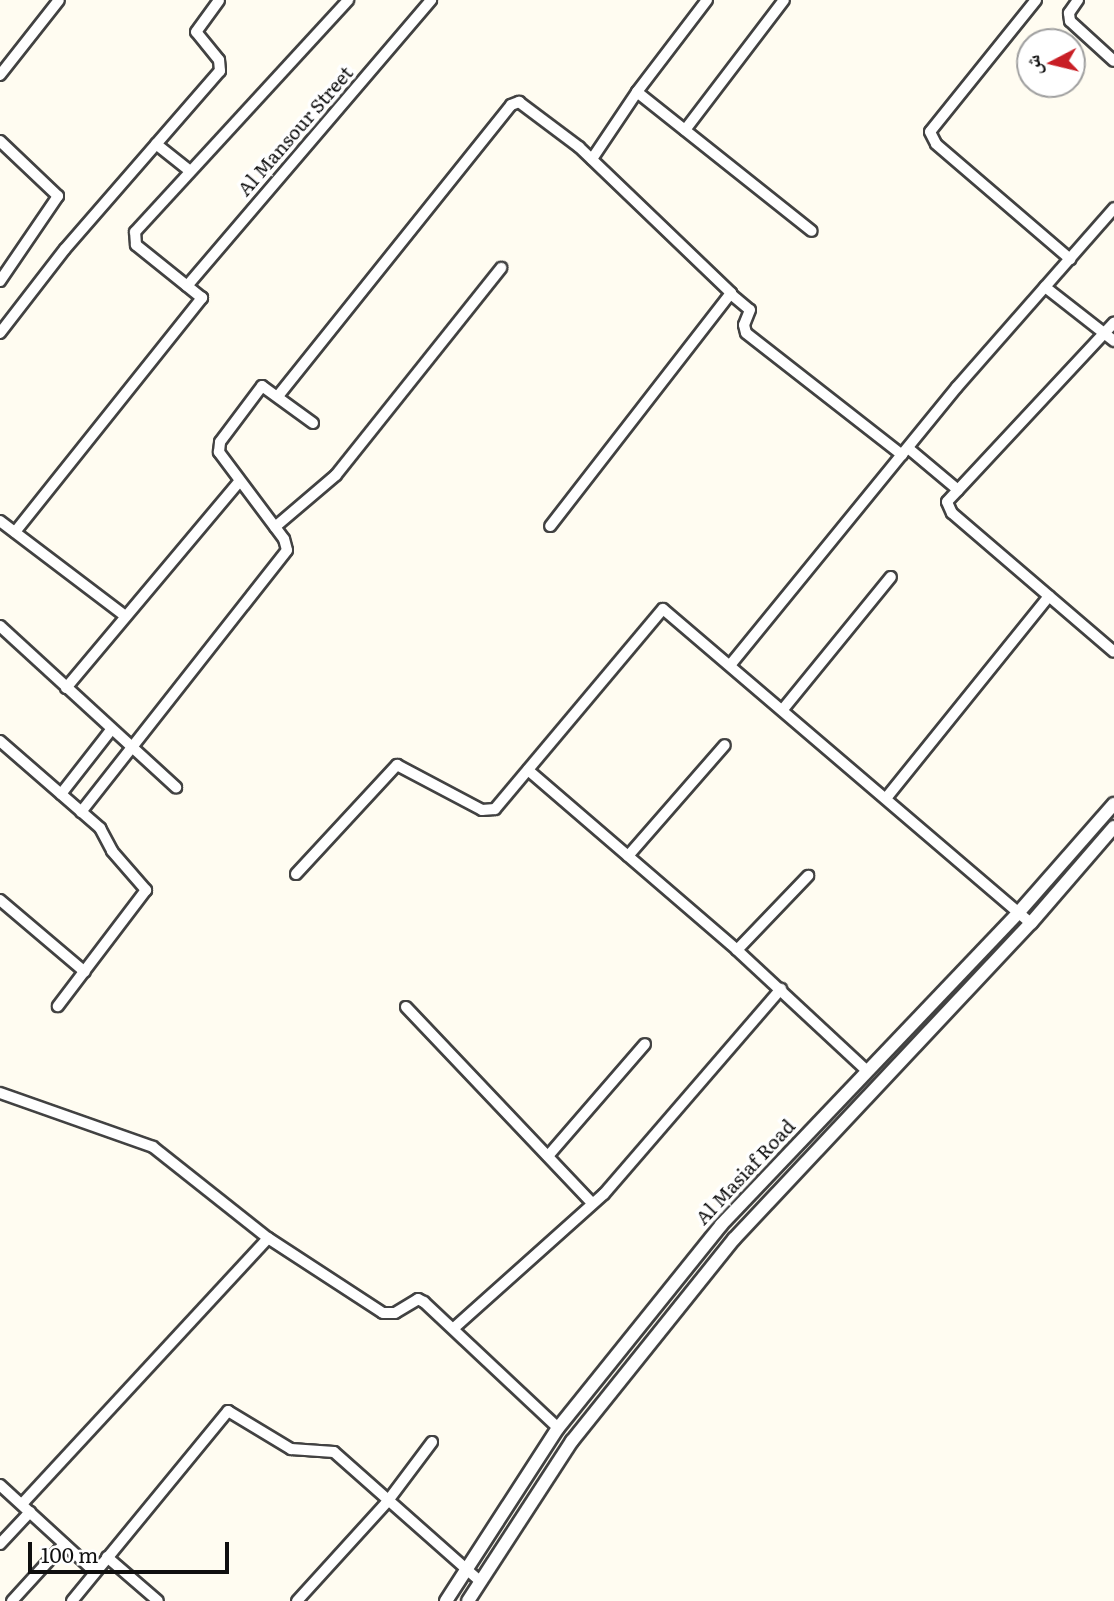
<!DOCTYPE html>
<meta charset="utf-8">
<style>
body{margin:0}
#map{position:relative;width:1114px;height:1601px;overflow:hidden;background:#fffcf1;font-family:Literata,"Noto Naskh Arabic",serif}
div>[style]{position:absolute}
.roads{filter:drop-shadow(2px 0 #424242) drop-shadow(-2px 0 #424242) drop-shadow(0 2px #424242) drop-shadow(0 -2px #424242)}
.minor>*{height:10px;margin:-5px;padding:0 5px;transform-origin:5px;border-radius:5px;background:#fff}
.tertiary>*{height:12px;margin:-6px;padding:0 6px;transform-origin:6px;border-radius:6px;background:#fff}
span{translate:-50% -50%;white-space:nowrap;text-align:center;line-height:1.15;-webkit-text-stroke:7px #fff;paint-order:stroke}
.street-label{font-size:19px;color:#0f0f0f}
.north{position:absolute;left:1016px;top:28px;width:70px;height:70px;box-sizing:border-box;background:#fff;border:2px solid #9f9f9f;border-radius:50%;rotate:263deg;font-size:19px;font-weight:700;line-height:28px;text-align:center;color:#0f0f0f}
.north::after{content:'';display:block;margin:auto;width:24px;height:32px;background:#c81e25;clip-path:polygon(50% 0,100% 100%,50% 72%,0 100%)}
.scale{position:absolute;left:28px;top:1542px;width:201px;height:32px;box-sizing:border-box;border:4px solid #0f0f0f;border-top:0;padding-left:9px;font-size:21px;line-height:24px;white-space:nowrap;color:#0f0f0f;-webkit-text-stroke:5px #fff;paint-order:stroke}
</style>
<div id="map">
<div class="roads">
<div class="minor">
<div style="left:707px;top:0;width:116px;rotate:127.3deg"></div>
<div style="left:637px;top:92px;width:223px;rotate:38.5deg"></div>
<div style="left:1036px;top:0;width:169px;rotate:128.8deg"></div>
<div style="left:930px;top:132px;width:13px;rotate:63deg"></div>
<div style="left:936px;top:144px;width:177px;rotate:40.6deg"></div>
<div style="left:1078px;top:0;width:16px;rotate:125deg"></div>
<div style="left:1069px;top:13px;width:8px;rotate:83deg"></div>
<div style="left:1070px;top:21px;width:59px;rotate:42.3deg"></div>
<div style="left:0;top:75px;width:95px;rotate:-51.8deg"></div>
<div style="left:685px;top:130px;width:163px;rotate:-52.7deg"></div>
<div style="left:0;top:141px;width:80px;rotate:43.5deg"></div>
<div style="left:58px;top:196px;width:103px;rotate:124.3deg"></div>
<div style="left:156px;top:144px;width:43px;rotate:38.5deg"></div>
<div style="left:592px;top:159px;width:81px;rotate:-56.1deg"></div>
<div style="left:187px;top:286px;width:376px;rotate:-49.5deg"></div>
<div style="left:1045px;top:287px;width:88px;rotate:38deg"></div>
<div style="left:732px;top:295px;width:23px;rotate:40deg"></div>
<div style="left:750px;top:310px;width:16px;rotate:112deg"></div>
<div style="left:744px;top:325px;width:8px;rotate:76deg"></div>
<div style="left:746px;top:333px;width:198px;rotate:38deg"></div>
<div style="left:0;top:333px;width:106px;rotate:-52.3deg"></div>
<div style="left:65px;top:249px;width:236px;rotate:-49deg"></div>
<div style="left:220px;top:71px;width:11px;rotate:-95deg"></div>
<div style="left:219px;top:60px;width:36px;rotate:-129deg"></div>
<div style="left:196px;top:32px;width:39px;rotate:-54deg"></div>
<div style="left:278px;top:396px;width:373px;rotate:-51.3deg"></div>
<div style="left:511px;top:105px;width:9px;rotate:-21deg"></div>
<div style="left:519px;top:102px;width:75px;rotate:36.9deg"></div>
<div style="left:579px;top:147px;width:211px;rotate:43.8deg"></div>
<div style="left:731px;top:293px;width:295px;rotate:127.8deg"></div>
<div style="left:908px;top:448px;width:65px;rotate:40deg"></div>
<div style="left:958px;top:490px;width:229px;rotate:-47deg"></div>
<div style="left:958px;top:490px;width:16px;rotate:133deg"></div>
<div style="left:947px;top:502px;width:12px;rotate:66deg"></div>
<div style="left:952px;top:513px;width:213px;rotate:40.6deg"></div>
<div style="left:0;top:521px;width:156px;rotate:37.2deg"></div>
<div style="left:275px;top:527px;width:80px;rotate:-40.4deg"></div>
<div style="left:336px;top:475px;width:265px;rotate:-51.4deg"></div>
<div style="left:15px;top:532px;width:300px;rotate:-51.4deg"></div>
<div style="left:202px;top:298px;width:85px;rotate:-141.2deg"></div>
<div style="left:136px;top:245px;width:13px;rotate:-94deg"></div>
<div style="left:135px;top:232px;width:315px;rotate:-47.4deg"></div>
<div style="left:0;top:626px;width:239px;rotate:42.5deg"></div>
<div style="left:731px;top:664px;width:357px;rotate:-50.8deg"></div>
<div style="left:957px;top:387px;width:238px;rotate:-48.7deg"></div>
<div style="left:66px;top:688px;width:270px;rotate:-50deg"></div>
<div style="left:784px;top:708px;width:169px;rotate:-50.8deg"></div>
<div style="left:0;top:741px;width:133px;rotate:41deg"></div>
<div style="left:100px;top:828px;width:26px;rotate:62deg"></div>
<div style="left:112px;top:851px;width:52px;rotate:48.9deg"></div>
<div style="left:146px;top:890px;width:146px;rotate:127.2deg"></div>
<div style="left:528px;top:770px;width:276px;rotate:40.7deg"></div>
<div style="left:737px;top:950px;width:178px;rotate:42.9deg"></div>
<div style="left:61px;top:794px;width:81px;rotate:-52deg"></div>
<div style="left:887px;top:797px;width:258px;rotate:-51.1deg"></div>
<div style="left:81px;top:812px;width:333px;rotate:-51.8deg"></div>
<div style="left:287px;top:550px;width:11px;rotate:-105deg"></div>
<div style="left:284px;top:539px;width:109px;rotate:-126.8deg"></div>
<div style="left:219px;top:452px;width:10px;rotate:-84deg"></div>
<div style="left:220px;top:442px;width:70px;rotate:-53.1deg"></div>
<div style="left:262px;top:386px;width:63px;rotate:36deg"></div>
<div style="left:628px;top:856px;width:147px;rotate:-48.9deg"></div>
<div style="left:296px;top:874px;width:149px;rotate:-47.2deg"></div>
<div style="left:397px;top:765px;width:96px;rotate:27.9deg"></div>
<div style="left:482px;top:810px;width:13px;rotate:-4deg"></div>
<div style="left:495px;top:809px;width:261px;rotate:-50deg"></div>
<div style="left:663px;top:609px;width:484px;rotate:40.5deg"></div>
<div style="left:0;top:900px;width:111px;rotate:40.3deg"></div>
<div style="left:737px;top:950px;width:103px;rotate:-46.2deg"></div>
<div style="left:406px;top:1007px;width:270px;rotate:46.5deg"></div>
<div style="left:0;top:1093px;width:162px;rotate:19.4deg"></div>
<div style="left:153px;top:1147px;width:147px;rotate:38.4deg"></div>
<div style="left:548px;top:1156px;width:148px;rotate:-49.1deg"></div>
<div style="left:454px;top:1328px;width:201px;rotate:-41.8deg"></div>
<div style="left:604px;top:1194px;width:271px;rotate:-49.2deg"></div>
<div style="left:0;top:1485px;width:129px;rotate:42.5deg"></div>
<div style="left:22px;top:1504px;width:362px;rotate:-47.2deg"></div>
<div style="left:268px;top:1238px;width:137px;rotate:33.1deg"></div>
<div style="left:383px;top:1313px;width:12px"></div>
<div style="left:395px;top:1313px;width:27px;rotate:-31deg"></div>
<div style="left:418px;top:1299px;width:7px;rotate:27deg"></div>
<div style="left:424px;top:1302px;width:184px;rotate:43.2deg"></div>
<div style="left:0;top:1544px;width:44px;rotate:-46.8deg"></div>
<div style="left:107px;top:1557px;width:67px;rotate:40.8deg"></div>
<div style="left:12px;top:1601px;width:77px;rotate:-47.6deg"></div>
<div style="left:72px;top:1601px;width:246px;rotate:-50.6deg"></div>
<div style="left:228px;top:1411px;width:74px;rotate:31.1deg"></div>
<div style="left:291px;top:1449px;width:43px;rotate:4deg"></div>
<div style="left:334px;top:1452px;width:196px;rotate:41.5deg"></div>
<div style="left:297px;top:1601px;width:134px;rotate:-47.7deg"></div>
<div style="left:387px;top:1502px;width:75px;rotate:-53.1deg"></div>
</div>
<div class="tertiary">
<div style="left:446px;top:1601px;width:206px;rotate:-57.1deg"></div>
<div style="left:558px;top:1428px;width:260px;rotate:-51.2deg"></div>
<div style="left:721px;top:1225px;width:432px;rotate:-46.4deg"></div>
<div style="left:1019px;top:912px;width:144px;rotate:-48.7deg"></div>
<div style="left:468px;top:1601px;width:191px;rotate:-57deg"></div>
<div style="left:572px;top:1441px;width:259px;rotate:-51.3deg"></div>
<div style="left:734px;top:1239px;width:434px;rotate:-46.8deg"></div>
<div style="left:1031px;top:923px;width:127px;rotate:-49.2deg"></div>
</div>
</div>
<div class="street-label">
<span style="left:295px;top:131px;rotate:-49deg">Al Mansour Street</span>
<span style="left:745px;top:1172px;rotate:-47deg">Al Masiaf Road</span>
</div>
<div class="north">ش</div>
<div class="scale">100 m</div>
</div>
